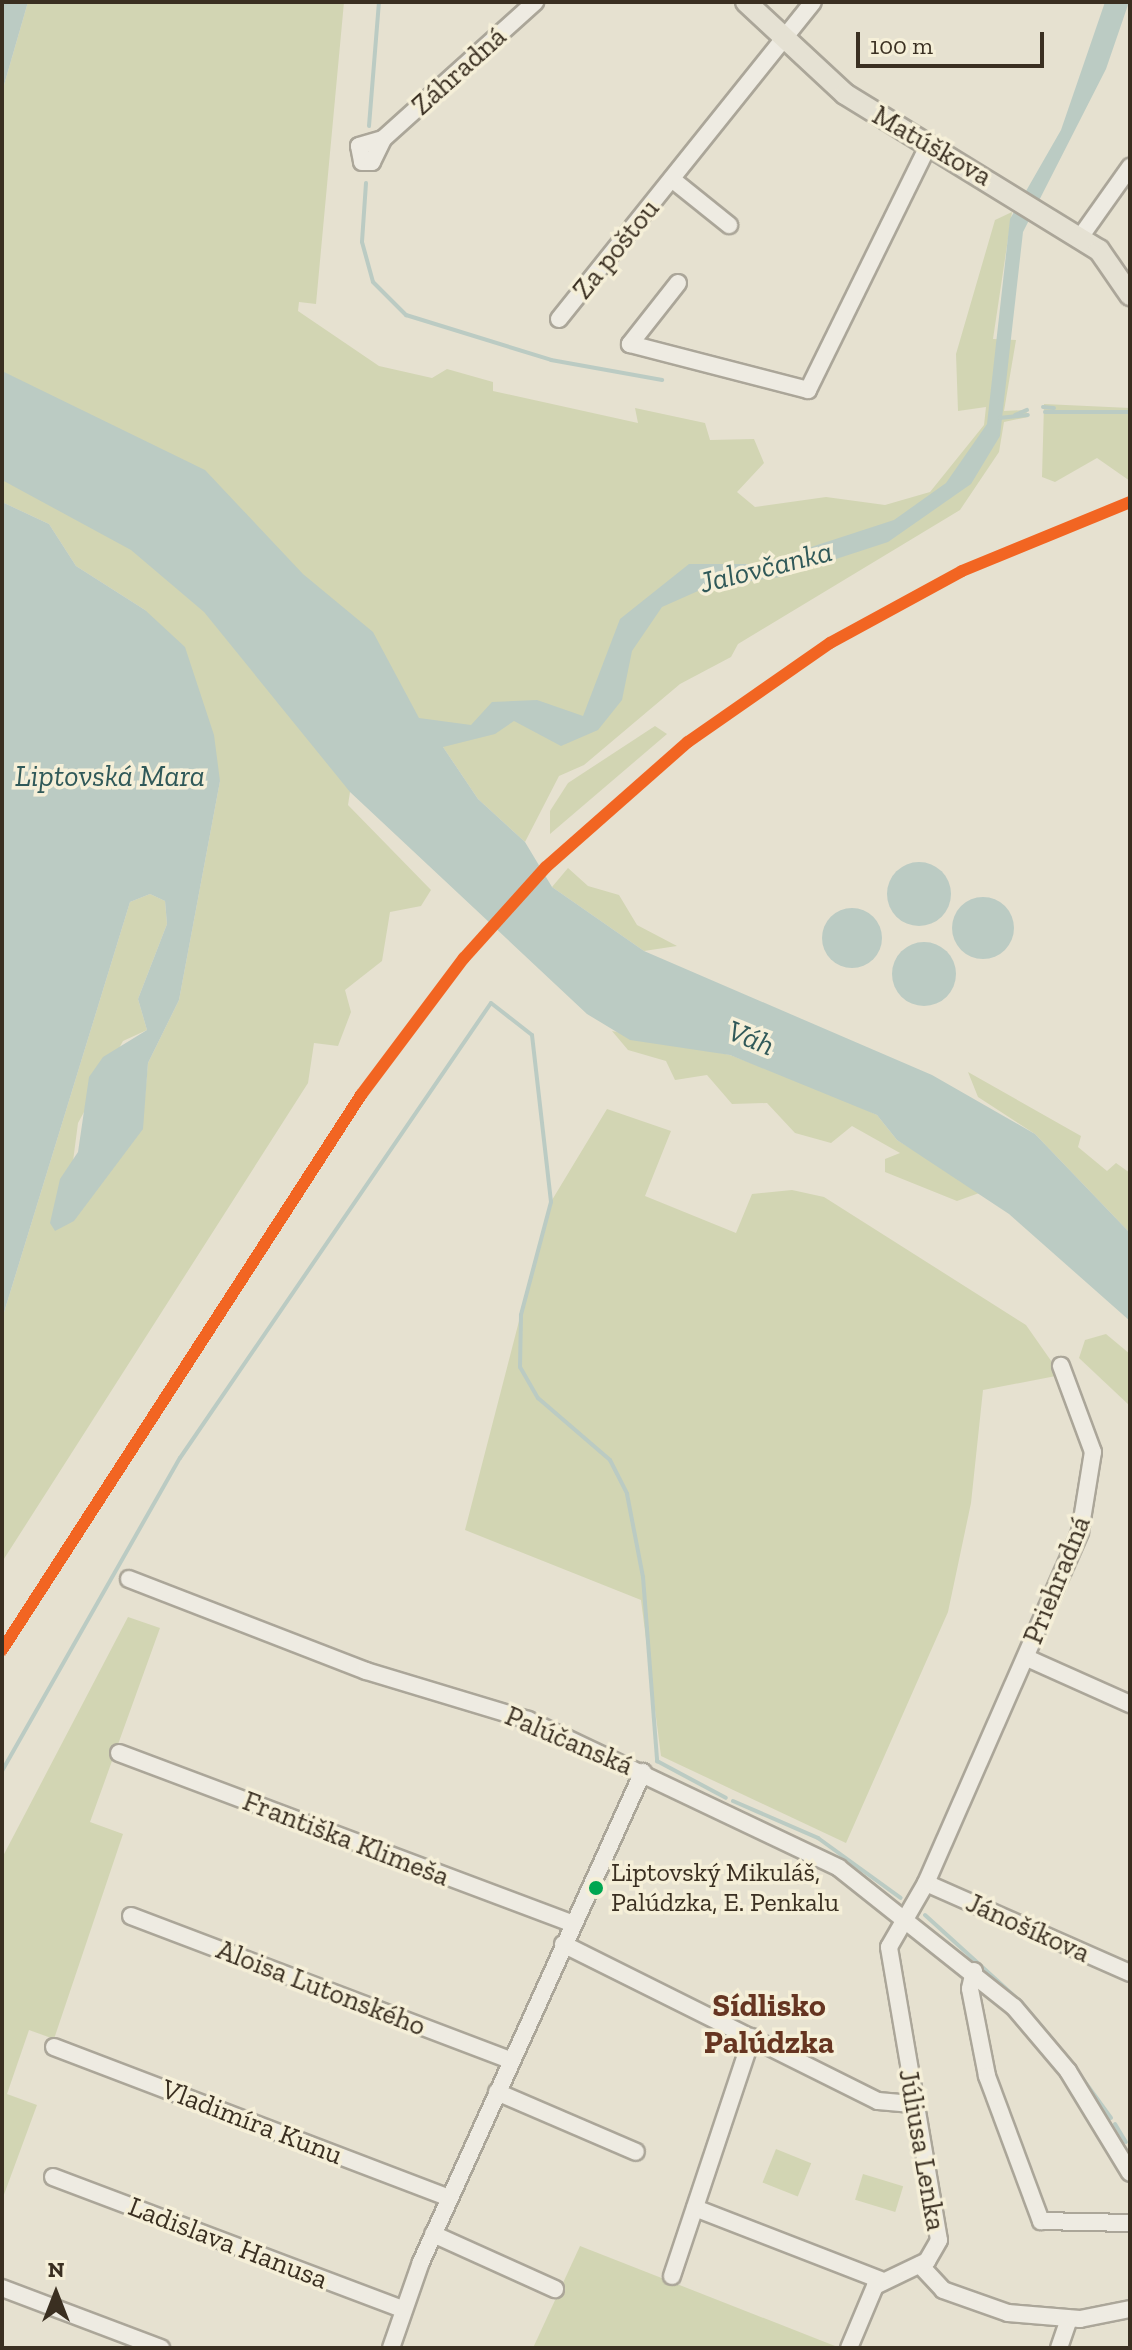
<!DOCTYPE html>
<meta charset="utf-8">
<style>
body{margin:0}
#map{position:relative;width:1132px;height:2350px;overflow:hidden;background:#e6e1d0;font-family:"Zilla Slab",serif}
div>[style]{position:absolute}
.green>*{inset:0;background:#d2d5b3;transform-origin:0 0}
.water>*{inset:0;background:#bbcbc3}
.round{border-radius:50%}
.stream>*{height:4px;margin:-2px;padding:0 2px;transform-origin:2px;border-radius:2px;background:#bbcbc3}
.roads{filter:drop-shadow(2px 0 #aba699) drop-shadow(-2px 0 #aba699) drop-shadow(0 2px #aba699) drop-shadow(0 -2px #aba699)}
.minor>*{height:16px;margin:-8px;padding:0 8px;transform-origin:8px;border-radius:8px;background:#eeebe2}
.major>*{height:20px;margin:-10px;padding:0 10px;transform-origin:10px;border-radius:10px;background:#e5e1d3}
.rail-1>*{height:12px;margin:-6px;padding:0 6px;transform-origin:6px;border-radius:6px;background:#f26522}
.dots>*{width:22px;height:22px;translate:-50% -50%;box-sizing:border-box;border:4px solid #f5efd8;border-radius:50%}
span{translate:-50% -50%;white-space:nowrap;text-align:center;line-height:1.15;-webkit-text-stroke:7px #f5efd8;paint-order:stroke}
.bus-label{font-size:26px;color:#3a2f21}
.left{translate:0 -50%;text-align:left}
.street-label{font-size:28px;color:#3a2f21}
.water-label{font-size:30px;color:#305959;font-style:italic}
.quarter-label{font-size:32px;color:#663521;font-weight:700}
.frame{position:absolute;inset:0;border:4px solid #3a2f21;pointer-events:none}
.north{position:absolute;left:16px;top:2254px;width:80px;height:80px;-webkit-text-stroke:6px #f5efd8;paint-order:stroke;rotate:0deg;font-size:22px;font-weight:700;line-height:32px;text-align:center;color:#3a2f21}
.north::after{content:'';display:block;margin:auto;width:28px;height:36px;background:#3a2f21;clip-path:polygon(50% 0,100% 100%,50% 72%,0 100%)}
.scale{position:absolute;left:856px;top:32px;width:188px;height:36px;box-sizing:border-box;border:4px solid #3a2f21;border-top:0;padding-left:10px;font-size:24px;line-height:28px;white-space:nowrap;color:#3a2f21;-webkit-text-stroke:6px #f5efd8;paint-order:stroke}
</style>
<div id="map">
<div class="green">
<div style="clip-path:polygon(28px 2px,344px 2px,316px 304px,299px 302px,298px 311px,379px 366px,432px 378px,447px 369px,493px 382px,493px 391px,638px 423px,635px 408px,705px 423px,710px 440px,754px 439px,764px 463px,737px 492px,755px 507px,826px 497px,885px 505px,930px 492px,984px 425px,986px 407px,958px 411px,956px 354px,995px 220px,1012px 212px,993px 339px,1016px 340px,1004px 411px,1026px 410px,1028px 417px,1004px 422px,999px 452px,960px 510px,738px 644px,731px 657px,680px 684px,584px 765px,559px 776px,525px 842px,478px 799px,443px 747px,350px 792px,348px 805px,431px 890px,421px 906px,390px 912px,382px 961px,345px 990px,351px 1012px,338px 1046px,314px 1043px,308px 1083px,2px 1562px,2px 1319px,130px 902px,150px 894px,165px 901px,167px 924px,138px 999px,147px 1030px,123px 1041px,78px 1123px,72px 1169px,142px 1129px,148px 1063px,179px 1000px,220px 781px,145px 610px,76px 566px,49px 524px,2px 502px,2px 92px)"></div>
<div style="clip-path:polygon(1044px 404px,1130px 408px,1130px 481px,1097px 458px,1055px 482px,1042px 477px)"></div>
<div style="clip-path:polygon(655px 726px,667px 734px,550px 834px,550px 811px,568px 783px)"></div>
<div style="clip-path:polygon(568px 868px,588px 886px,619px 895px,637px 925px,677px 946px,644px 951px,552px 887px)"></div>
<div style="clip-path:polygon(612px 1031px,730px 1055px,839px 1097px,877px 1115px,897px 1140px,982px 1192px,957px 1201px,885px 1172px,885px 1159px,900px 1153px,852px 1126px,831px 1143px,795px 1133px,767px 1103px,732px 1104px,707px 1075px,675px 1080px,666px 1061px,628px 1050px)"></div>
<div style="clip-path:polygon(968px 1072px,1081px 1136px,1078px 1147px,1107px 1171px,1116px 1163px,1130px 1173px,1130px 1233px,1035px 1134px,978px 1097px)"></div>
<div style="clip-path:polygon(607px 1109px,671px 1131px,645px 1196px,736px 1233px,752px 1194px,792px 1190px,824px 1197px,1026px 1325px,1061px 1375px,983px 1390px,971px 1503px,948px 1612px,846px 1843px,661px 1756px,641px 1600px,465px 1530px,549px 1205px)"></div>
<div style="clip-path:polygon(1106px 1334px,1130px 1354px,1130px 1406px,1079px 1358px,1085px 1340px)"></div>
<div style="clip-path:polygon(128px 1617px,160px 1628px,90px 1822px,123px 1834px,54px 2039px,29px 2030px,7px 2094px,37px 2105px,2px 2200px,2px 1858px)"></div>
<div style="left:776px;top:2149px;width:38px;height:36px;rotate:22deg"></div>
<div style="left:863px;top:2174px;width:42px;height:27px;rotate:17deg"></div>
<div style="clip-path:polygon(580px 2246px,835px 2346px,533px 2348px)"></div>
</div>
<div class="water">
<div style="clip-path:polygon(2px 2px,28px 2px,2px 92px)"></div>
<div style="clip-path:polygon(1105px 2px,1129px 2px,1106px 69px,1023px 232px,1000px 436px,971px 484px,888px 542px,781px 577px,707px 587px,662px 607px,632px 651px,622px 700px,598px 730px,561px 746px,514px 721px,495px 734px,443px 747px,478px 799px,525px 842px,552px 887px,644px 951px,932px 1075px,1035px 1134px,1130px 1233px,1130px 1321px,1009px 1214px,897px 1140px,877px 1115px,730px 1055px,630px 1040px,587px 1014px,350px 792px,204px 612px,131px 550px,2px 480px,2px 371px,205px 470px,303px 574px,373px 632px,419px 718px,471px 725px,492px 702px,537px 700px,583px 716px,620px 619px,689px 564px,759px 564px,894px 520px,946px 483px,987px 424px,1010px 219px,1061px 130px)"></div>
<div style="clip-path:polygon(2px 502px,49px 524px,76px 566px,145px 610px,185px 647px,214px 735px,220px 781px,179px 1000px,148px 1063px,143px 1129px,74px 1221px,55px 1231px,50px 1223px,60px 1179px,78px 1152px,89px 1077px,103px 1057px,147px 1030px,138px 999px,167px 924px,165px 901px,150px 894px,130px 902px,2px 1319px)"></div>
<div class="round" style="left:887px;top:862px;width:64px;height:64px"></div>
<div class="round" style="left:952px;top:897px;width:62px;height:62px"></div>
<div class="round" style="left:822px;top:908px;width:60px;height:60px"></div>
<div class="round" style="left:892px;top:942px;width:64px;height:64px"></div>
</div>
<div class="stream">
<div style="left:369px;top:126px;width:124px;rotate:-85.4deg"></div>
<div style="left:366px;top:183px;width:59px;rotate:93.9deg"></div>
<div style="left:362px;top:242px;width:41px;rotate:74.6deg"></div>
<div style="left:373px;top:282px;width:47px;rotate:45deg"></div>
<div style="left:406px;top:315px;width:152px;rotate:17.2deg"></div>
<div style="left:551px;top:360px;width:113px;rotate:10.2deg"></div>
<div style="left:1043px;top:407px;width:11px;rotate:5deg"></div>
<div style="left:1045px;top:412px;width:85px"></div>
<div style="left:1015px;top:415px;width:13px;rotate:-23deg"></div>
<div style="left:999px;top:418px;width:29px;rotate:-6deg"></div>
<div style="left:2px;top:1771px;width:360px;rotate:-60.4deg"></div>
<div style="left:180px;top:1458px;width:551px;rotate:-55.65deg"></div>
<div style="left:491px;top:1003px;width:52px;rotate:38deg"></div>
<div style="left:532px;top:1035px;width:168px;rotate:83.5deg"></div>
<div style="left:551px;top:1202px;width:117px;rotate:104.9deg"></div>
<div style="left:521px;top:1315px;width:52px;rotate:91.1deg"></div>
<div style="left:520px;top:1367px;width:36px;rotate:60deg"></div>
<div style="left:538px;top:1398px;width:95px;rotate:40.7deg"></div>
<div style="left:610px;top:1460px;width:38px;rotate:63deg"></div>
<div style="left:627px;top:1494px;width:85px;rotate:79.1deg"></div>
<div style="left:643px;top:1577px;width:185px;rotate:85.6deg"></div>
<div style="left:657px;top:1761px;width:78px;rotate:28.2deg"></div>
<div style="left:733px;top:1801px;width:93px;rotate:23.5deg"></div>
<div style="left:818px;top:1838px;width:102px;rotate:35.9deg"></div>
<div style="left:925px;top:1915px;width:131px;rotate:42.2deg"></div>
<div style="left:1022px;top:2003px;width:73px;rotate:50deg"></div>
<div style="left:1077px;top:2071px;width:58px;rotate:54.1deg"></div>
<div style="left:1115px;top:2124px;width:21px;rotate:59deg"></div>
</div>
<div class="roads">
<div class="minor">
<div style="left:383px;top:139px;width:25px;rotate:164deg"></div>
<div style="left:359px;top:146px;width:16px;rotate:79deg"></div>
<div style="left:362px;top:162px;width:10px"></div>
<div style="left:372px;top:162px;width:25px;rotate:-64deg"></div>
<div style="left:383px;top:139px;width:205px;rotate:-42deg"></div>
<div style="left:673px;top:180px;width:72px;rotate:38.8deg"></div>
<div style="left:1081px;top:236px;width:85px;rotate:-54.6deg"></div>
<div style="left:678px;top:283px;width:78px;rotate:128.2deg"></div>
<div style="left:630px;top:344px;width:184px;rotate:14.5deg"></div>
<div style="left:808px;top:390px;width:272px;rotate:-63.8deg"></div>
<div style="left:559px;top:319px;width:406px;rotate:-51.3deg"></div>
<div style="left:129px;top:1579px;width:254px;rotate:21.2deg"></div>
<div style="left:366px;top:1671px;width:169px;rotate:16.8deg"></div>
<div style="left:528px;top:1720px;width:344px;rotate:25.4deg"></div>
<div style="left:839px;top:1868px;width:223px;rotate:38.5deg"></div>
<div style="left:1014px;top:2007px;width:84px;rotate:49.8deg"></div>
<div style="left:1068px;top:2071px;width:119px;rotate:58.7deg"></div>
<div style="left:1027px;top:1658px;width:113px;rotate:24.1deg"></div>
<div style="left:119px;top:1753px;width:485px;rotate:20.6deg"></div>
<div style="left:926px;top:1883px;width:223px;rotate:23.8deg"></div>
<div style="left:131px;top:1916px;width:406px;rotate:20.8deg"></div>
<div style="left:563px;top:1944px;width:352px;rotate:26.5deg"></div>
<div style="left:878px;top:2101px;width:37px;rotate:5deg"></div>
<div style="left:974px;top:1971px;width:18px;rotate:103deg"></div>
<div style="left:970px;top:1989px;width:89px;rotate:78.9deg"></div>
<div style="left:987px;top:2076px;width:155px;rotate:69.6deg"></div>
<div style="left:1041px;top:2221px;width:89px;rotate:1.3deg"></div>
<div style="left:54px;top:2047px;width:423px;rotate:20.9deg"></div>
<div style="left:497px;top:2092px;width:151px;rotate:23.3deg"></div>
<div style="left:53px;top:2177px;width:374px;rotate:20.7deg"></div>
<div style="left:695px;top:2208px;width:199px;rotate:21.2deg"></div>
<div style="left:433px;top:2234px;width:134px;rotate:24.3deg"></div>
<div style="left:920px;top:2265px;width:34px;rotate:47deg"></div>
<div style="left:943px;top:2290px;width:69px;rotate:19.5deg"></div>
<div style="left:1008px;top:2313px;width:72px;rotate:4.8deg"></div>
<div style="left:1080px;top:2319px;width:51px;rotate:-11.3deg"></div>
<div style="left:672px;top:2276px;width:252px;rotate:-71.5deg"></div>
<div style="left:2px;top:2288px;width:170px;rotate:20.7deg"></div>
<div style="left:391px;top:2348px;width:91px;rotate:-70.8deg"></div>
<div style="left:421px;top:2262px;width:538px;rotate:-65.63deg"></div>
<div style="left:849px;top:2348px;width:67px;rotate:-67.2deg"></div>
<div style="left:875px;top:2286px;width:58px;rotate:-25.7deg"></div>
<div style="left:927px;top:2261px;width:24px;rotate:-60deg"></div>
<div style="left:939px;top:2240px;width:297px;rotate:-99.7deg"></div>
<div style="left:889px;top:1947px;width:74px;rotate:-60deg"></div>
<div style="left:926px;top:1883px;width:383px;rotate:-66.3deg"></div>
<div style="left:1080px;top:1532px;width:81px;rotate:-80.8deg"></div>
<div style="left:1093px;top:1452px;width:92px;rotate:-110.4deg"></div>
<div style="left:1059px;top:2348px;width:31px;rotate:-71deg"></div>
</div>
<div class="major">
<div style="left:746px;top:2px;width:135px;rotate:42.9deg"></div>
<div style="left:845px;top:94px;width:298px;rotate:31.6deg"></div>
<div style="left:1099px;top:250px;width:55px;rotate:55.4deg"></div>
</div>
</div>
<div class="rail-1">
<div style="left:2px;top:1650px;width:661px;rotate:-57.1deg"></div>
<div style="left:361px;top:1095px;width:171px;rotate:-53.1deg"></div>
<div style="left:464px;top:958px;width:122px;rotate:-48deg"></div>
<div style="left:546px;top:867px;width:189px;rotate:-41.4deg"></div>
<div style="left:688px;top:742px;width:173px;rotate:-34.9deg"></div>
<div style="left:830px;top:643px;width:150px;rotate:-28.6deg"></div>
<div style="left:962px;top:571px;width:182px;rotate:-22.3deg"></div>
</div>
<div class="dots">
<div style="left:596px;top:1888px;background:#00a651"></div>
</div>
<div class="bus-label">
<span class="left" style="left:611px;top:1888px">Liptovský Mikuláš,<br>Palúdzka, E. Penkalu</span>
</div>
<div class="street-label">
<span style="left:459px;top:71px;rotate:-42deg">Záhradná</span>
<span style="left:932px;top:146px;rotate:30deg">Matúškova</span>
<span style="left:616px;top:249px;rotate:-51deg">Za poštou</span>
<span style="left:1057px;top:1580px;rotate:-68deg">Priehradná</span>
<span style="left:569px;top:1741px;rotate:23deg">Palúčanská</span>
<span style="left:346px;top:1839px;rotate:21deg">Františka Klimeša</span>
<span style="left:1028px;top:1928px;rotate:24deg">Jánošíkova</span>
<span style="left:321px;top:1988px;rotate:21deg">Aloisa Lutonského</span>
<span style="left:252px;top:2122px;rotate:21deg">Vladimíra Kunu</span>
<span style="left:922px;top:2150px;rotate:80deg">Júliusa Lenka</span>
<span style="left:228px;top:2243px;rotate:21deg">Ladislava Hanusa</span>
</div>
<div class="water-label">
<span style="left:766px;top:567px;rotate:-14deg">Jalovčanka</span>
<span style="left:110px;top:776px">Liptovská Mara</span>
<span style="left:751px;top:1038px;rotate:22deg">Váh</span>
</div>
<div class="quarter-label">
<span style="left:769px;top:2024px">Sídlisko<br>Palúdzka</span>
</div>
<div class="frame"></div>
<div class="north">N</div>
<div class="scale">100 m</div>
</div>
